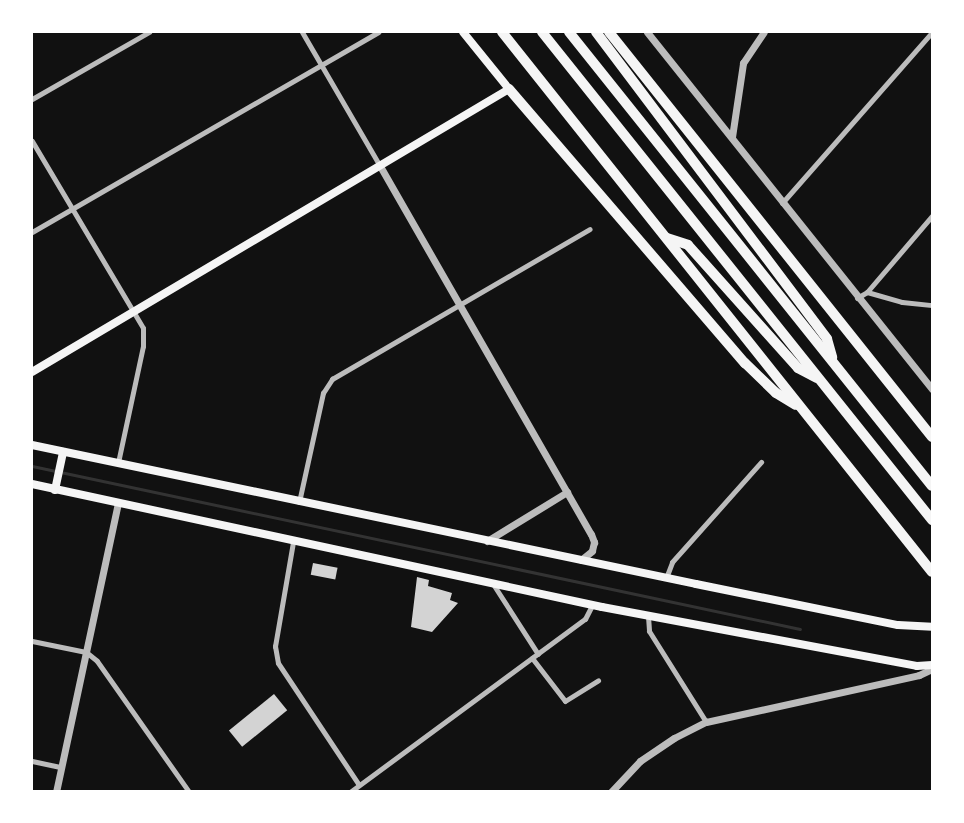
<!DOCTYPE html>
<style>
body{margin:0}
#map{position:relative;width:964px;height:823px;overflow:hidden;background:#111;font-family:Commissioner,sans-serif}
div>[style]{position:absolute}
.stream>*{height:3px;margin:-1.5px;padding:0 1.5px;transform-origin:1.5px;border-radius:1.5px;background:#333}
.building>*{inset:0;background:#d3d3d3;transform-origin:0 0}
.minor>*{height:5px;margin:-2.5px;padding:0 2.5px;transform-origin:2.5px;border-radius:2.5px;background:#bcbcbc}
.tertiary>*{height:7px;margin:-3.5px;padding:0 3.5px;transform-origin:3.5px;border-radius:3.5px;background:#bcbcbc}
.secondary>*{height:8px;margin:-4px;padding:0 4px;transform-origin:4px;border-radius:4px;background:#f5f5f5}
.motorway>*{height:10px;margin:-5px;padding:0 5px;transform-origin:5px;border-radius:5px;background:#f5f5f5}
span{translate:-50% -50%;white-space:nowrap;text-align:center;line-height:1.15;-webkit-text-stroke:5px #fff;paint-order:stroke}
.frame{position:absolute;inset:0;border:33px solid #fff;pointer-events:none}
</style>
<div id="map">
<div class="stream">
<div style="left:32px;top:466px;width:785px;rotate:11.98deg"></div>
</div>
<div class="building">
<div style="left:313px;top:563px;width:25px;height:12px;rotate:11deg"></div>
<div style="clip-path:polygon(417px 577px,429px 580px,428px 586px,452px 593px,450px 600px,458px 603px,432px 632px,411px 627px)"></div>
<div style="left:274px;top:694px;width:21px;height:58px;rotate:51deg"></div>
</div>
<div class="minor">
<div style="left:302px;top:32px;width:155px;rotate:59.8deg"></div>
<div style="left:32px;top:99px;width:135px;rotate:-29.8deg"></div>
<div style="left:32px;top:141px;width:217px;rotate:59.3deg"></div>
<div style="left:143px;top:328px;width:18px;rotate:90deg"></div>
<div style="left:143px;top:346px;width:120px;rotate:102.1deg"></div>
<div style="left:782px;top:203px;width:227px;rotate:-48.7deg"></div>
<div style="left:32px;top:232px;width:400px;rotate:-30deg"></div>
<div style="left:867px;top:292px;width:36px;rotate:16deg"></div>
<div style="left:902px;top:302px;width:30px;rotate:6deg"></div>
<div style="left:857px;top:298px;width:12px;rotate:-31deg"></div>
<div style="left:867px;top:292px;width:100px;rotate:-49.5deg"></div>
<div style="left:299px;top:502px;width:112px;rotate:-77.6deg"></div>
<div style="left:323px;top:393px;width:17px;rotate:-57deg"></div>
<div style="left:332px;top:379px;width:298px;rotate:-30.2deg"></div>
<div style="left:293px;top:542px;width:106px;rotate:99.8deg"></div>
<div style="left:275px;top:646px;width:17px;rotate:80deg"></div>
<div style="left:278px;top:663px;width:146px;rotate:56.4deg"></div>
<div style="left:666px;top:578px;width:17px;rotate:-69deg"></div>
<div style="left:672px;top:562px;width:134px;rotate:-48.3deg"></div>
<div style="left:493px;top:584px;width:83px;rotate:57.3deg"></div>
<div style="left:648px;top:616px;width:15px;rotate:86deg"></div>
<div style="left:649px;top:631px;width:107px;rotate:57.9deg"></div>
<div style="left:32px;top:641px;width:55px;rotate:11.5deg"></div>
<div style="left:86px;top:652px;width:14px;rotate:39deg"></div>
<div style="left:97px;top:661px;width:160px;rotate:54.9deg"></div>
<div style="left:532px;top:658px;width:54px;rotate:52.5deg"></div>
<div style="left:565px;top:701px;width:39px;rotate:-32deg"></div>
<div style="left:32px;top:761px;width:30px;rotate:12deg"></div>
<div style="left:350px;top:792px;width:292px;rotate:-36.4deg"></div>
<div style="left:585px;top:619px;width:16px;rotate:-63deg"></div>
</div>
<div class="tertiary">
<div style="left:647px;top:32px;width:457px;rotate:51.4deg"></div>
<div style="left:732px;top:137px;width:75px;rotate:-81.5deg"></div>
<div style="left:743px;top:63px;width:37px;rotate:-56deg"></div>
<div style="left:380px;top:166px;width:424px;rotate:60.2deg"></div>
<div style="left:591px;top:534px;width:9px;rotate:69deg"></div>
<div style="left:594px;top:542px;width:9px;rotate:103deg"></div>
<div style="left:592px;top:551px;width:14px;rotate:141deg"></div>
<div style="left:487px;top:541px;width:94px;rotate:-31.5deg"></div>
<div style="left:56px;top:792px;width:296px;rotate:-77.9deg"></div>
<div style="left:611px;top:792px;width:42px;rotate:-46.9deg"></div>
<div style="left:640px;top:761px;width:41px;rotate:-34.1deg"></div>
<div style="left:674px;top:738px;width:36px;rotate:-27deg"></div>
<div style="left:706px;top:722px;width:218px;rotate:-12.4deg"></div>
<div style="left:919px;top:675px;width:14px;rotate:-25deg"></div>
</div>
<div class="secondary">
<div style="left:32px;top:372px;width:555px;rotate:-30.68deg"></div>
<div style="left:509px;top:89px;width:73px;rotate:-128.9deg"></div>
<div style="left:32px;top:445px;width:678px;rotate:11.82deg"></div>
<div style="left:696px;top:584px;width:206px;rotate:11.5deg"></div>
<div style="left:898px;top:625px;width:34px;rotate:3deg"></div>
<div style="left:32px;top:484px;width:583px;rotate:12.18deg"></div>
<div style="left:602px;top:607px;width:320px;rotate:10.6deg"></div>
<div style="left:917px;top:666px;width:15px;rotate:-4deg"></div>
<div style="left:55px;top:490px;width:39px;rotate:-78deg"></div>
</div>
<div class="motorway">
<div style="left:502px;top:32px;width:690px;rotate:51.47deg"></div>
<div style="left:542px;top:32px;width:625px;rotate:51.37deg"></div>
<div style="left:569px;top:32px;width:581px;rotate:51.36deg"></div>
<div style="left:596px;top:32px;width:384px;rotate:53deg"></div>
<div style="left:827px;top:339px;width:19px;rotate:74deg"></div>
<div style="left:609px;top:32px;width:518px;rotate:51.43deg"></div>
<div style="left:509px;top:89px;width:362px;rotate:49.3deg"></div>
<div style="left:745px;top:363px;width:43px;rotate:44.1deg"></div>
<div style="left:776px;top:393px;width:23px;rotate:31deg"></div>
<div style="left:667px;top:238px;width:22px;rotate:18deg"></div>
<div style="left:688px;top:245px;width:165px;rotate:48.2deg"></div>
<div style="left:798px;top:368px;width:21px;rotate:28deg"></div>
</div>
<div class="frame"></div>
</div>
